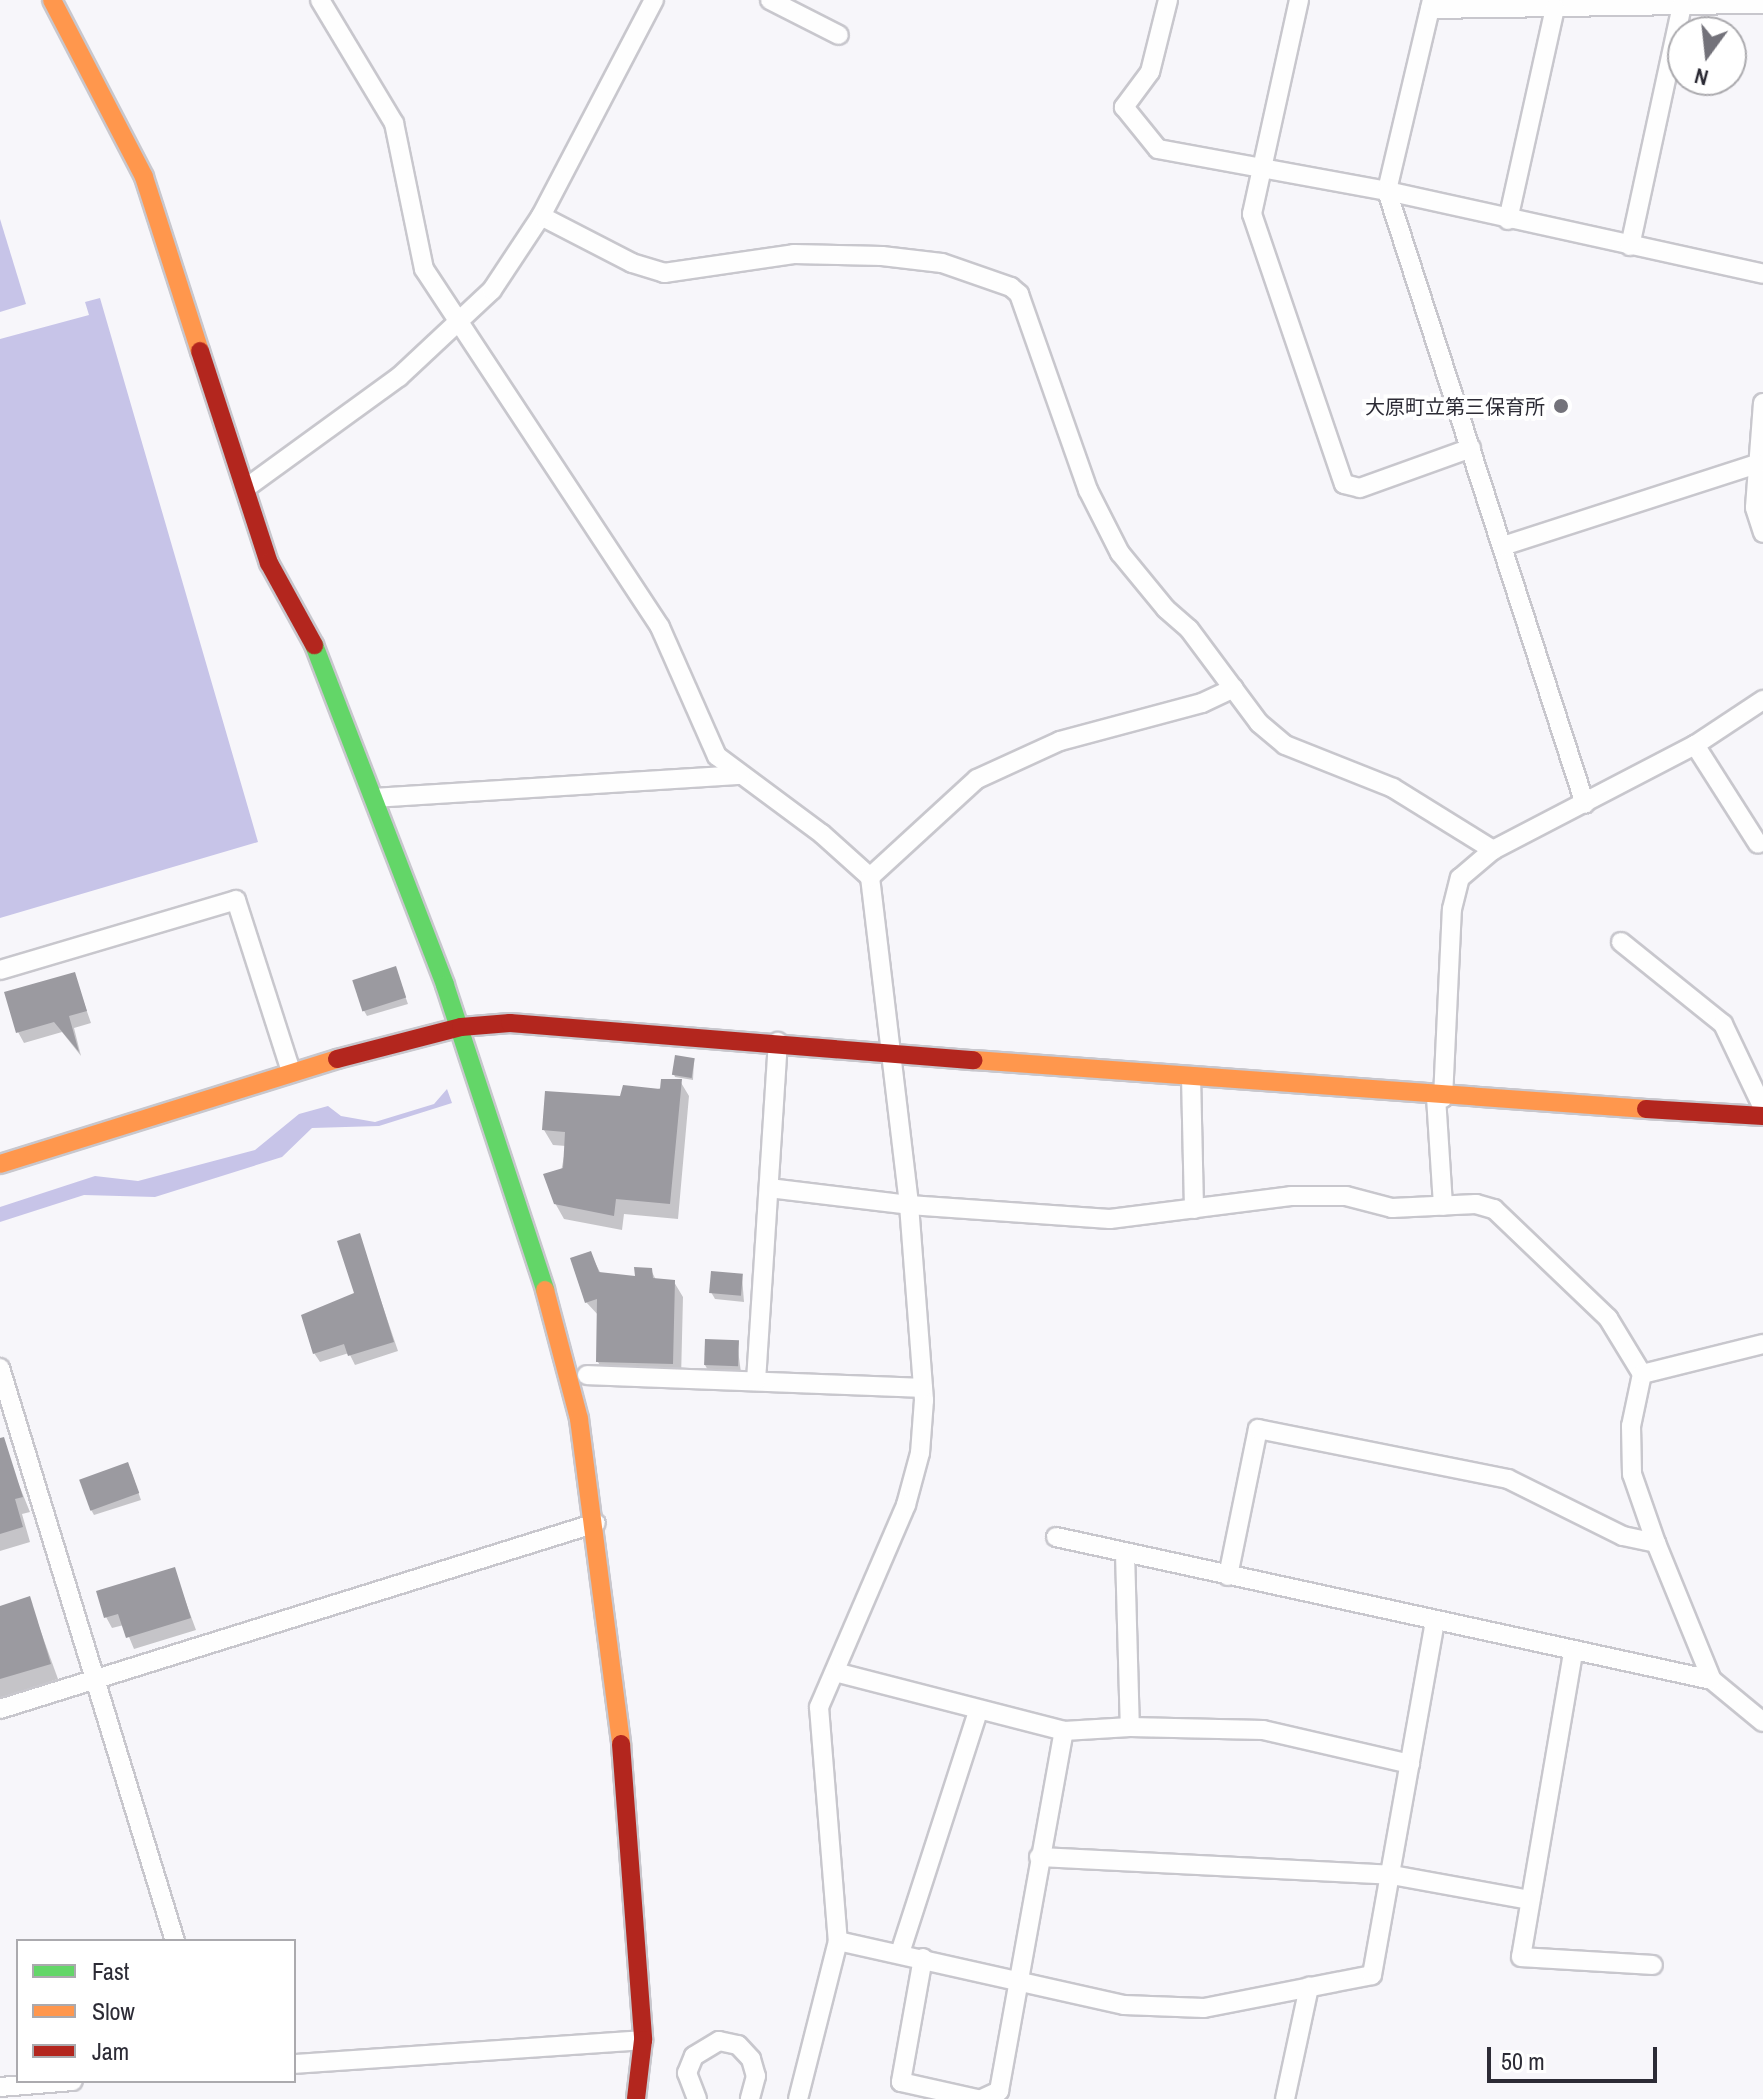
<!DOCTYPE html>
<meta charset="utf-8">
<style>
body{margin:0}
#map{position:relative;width:1763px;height:2099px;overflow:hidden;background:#f7f6fa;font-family:"Archivo Narrow","Noto Sans JP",sans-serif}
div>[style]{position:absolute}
.water>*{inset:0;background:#c7c4e8}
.shadow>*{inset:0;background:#0003}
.building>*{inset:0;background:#9b9aa0;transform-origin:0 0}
.roads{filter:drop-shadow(2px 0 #c8c7cd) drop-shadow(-2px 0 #c8c7cd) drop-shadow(0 2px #c8c7cd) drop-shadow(0 -2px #c8c7cd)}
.street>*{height:18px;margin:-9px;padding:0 9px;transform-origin:9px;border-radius:9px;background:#fefefe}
.fast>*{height:18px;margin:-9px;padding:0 9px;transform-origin:9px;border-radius:9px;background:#63d668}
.slow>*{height:18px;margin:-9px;padding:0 9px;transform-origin:9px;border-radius:9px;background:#ff974d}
.jam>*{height:18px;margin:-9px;padding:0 9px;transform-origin:9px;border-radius:9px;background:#b3261e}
.dots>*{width:22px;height:22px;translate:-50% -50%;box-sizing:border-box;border:4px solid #fff;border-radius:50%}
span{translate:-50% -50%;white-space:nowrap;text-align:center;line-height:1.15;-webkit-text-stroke:8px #fff;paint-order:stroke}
.poi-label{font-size:20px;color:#2c2b35}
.right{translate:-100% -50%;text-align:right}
.legend{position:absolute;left:16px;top:1939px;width:280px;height:144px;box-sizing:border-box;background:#fff;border:2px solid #abaaae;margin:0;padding:10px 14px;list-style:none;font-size:24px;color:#2c2b35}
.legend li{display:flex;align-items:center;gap:16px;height:40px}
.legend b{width:40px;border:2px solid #abaaae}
.north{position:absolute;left:1667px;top:16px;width:80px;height:80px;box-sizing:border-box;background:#fff;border:2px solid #abaaae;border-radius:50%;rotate:195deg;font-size:22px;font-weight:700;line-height:32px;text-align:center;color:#2c2b35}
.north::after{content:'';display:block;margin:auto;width:28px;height:36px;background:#73727a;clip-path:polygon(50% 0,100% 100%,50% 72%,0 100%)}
.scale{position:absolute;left:1487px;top:2047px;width:170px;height:36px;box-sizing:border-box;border:4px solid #2c2b35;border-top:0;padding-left:10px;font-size:24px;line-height:28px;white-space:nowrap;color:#2c2b35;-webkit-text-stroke:6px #fff;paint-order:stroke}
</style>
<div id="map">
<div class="water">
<div style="clip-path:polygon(0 219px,26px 304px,0 312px)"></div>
<div style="clip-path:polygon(100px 298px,258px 842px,0 918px,0 339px,89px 315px,85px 302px)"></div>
<div style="clip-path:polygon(447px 1089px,452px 1103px,379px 1126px,312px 1128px,282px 1157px,155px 1197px,84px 1195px,0 1222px,0 1207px,95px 1176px,138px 1181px,255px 1150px,299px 1114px,328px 1106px,341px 1116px,375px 1122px,434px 1104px)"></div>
</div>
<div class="shadow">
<div style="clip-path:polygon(395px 968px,408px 1004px,367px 1016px,363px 1009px)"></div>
<div style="clip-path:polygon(74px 974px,91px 1023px,74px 1028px,81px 1056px,62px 1032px,24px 1043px,18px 1032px)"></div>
<div style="clip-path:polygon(694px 1060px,693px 1080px,675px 1077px,674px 1074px)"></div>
<div style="clip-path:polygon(680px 1081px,689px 1096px,678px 1219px,624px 1214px,622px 1230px,564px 1219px,555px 1203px,566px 1146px,553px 1145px,544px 1130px)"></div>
<div style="clip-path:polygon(359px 1236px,398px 1351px,355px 1365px,349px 1353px,320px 1362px,314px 1353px,357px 1294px)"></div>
<div style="clip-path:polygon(590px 1253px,601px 1274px,637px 1278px,651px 1270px,656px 1280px,674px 1282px,683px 1297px,681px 1379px,607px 1377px,598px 1362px,599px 1316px,586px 1302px)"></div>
<div style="clip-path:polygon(742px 1276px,744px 1302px,715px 1299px,711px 1292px)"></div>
<div style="clip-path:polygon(737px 1342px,741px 1373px,709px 1372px,705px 1365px)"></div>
<div style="clip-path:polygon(10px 1463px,30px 1512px,22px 1514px,30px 1542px,0 1551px,0 1466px)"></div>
<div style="clip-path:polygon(131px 1471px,141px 1500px,94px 1515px,90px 1508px)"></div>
<div style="clip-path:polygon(174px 1570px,196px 1630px,134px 1649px,124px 1625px,112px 1628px,106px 1617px)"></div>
<div style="clip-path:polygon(29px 1599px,58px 1679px,0 1698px,0 1608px)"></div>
</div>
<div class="building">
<div style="left:396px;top:966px;width:33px;height:46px;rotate:72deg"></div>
<div style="clip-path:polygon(75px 972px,87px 1011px,69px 1016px,79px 1052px,54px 1022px,16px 1033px,4px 992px)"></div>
<div style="left:675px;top:1055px;width:20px;height:20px;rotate:9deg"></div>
<div style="clip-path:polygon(661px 1079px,682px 1079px,670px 1204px,616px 1199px,614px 1216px,554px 1204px,543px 1174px,563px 1168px,565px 1132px,542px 1130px,545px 1091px,620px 1096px,623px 1085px,660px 1089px)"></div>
<div style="clip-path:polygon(360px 1233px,394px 1342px,348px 1356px,344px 1344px,313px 1354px,301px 1315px,354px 1293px,337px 1241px)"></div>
<div style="clip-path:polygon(591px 1251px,599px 1272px,635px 1276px,634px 1267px,652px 1268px,653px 1278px,675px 1280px,673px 1364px,596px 1362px,597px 1299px,585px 1303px,570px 1258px)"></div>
<div style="left:711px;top:1271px;width:32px;height:22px;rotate:5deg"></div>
<div style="left:705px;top:1339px;width:34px;height:26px;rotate:2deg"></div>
<div style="clip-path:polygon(4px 1437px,23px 1497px,15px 1499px,23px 1527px,0 1534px,0 1438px)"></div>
<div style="left:128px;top:1462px;width:33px;height:52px;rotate:70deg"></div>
<div style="clip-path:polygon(175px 1567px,191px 1618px,126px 1638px,118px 1614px,104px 1618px,96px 1591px)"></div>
<div style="clip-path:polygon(30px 1596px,51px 1664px,0 1679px,0 1606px)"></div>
</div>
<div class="roads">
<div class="street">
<div style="left:320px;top:0;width:144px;rotate:59deg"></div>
<div style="left:394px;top:123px;width:149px;rotate:78.4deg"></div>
<div style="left:424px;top:269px;width:429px;rotate:56.6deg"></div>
<div style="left:660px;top:627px;width:141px;rotate:66.2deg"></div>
<div style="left:717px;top:756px;width:131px;rotate:36.6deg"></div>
<div style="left:822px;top:834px;width:64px;rotate:41.9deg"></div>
<div style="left:870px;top:877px;width:330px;rotate:83.2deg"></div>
<div style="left:909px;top:1205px;width:196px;rotate:85.6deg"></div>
<div style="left:924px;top:1400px;width:53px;rotate:94.3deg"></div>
<div style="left:920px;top:1453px;width:54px;rotate:105.1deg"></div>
<div style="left:906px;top:1505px;width:220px;rotate:113.3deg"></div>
<div style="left:819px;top:1707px;width:235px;rotate:85.4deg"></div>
<div style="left:838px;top:1941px;width:163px;rotate:104.2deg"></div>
<div style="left:770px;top:0;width:77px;rotate:26.9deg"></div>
<div style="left:1168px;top:0;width:74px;rotate:104deg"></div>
<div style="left:1150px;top:72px;width:44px;rotate:126.6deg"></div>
<div style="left:1124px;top:107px;width:54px;rotate:51deg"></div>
<div style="left:1158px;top:149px;width:233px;rotate:10.4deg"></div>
<div style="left:1387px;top:191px;width:385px;rotate:12.4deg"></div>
<div style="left:1299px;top:0;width:219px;rotate:102.4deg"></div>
<div style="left:1252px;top:214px;width:285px;rotate:71.2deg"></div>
<div style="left:1344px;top:484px;width:16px;rotate:14deg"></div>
<div style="left:1360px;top:488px;width:118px;rotate:-19.8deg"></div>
<div style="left:1432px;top:0;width:196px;rotate:103.3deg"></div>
<div style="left:1387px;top:191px;width:644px;rotate:72.1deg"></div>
<div style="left:1430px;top:9px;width:333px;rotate:-0.9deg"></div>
<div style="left:541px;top:216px;width:102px;rotate:27.3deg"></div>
<div style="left:632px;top:263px;width:34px;rotate:17deg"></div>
<div style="left:664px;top:273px;width:131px;rotate:-8.3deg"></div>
<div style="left:794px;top:254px;width:88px;rotate:1.3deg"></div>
<div style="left:882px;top:256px;width:60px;rotate:6.7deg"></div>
<div style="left:942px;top:263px;width:73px;rotate:19.2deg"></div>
<div style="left:1011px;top:287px;width:11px;rotate:41deg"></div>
<div style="left:1019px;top:294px;width:208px;rotate:70.6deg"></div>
<div style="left:1088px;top:490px;width:71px;rotate:63.1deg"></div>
<div style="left:1120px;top:553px;width:72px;rotate:50.6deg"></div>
<div style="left:1166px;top:609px;width:30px;rotate:41deg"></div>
<div style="left:1189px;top:629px;width:117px;rotate:53.3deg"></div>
<div style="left:1259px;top:723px;width:34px;rotate:40deg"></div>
<div style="left:1285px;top:745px;width:116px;rotate:21.7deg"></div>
<div style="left:1393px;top:788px;width:118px;rotate:31.8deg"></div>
<div style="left:1508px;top:220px;width:217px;rotate:-77.5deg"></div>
<div style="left:1630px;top:246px;width:247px;rotate:-77.8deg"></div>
<div style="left:1763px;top:403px;width:105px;rotate:94.4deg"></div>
<div style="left:1755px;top:508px;width:26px;rotate:72deg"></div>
<div style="left:246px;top:488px;width:189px;rotate:-36deg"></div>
<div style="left:399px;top:377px;width:127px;rotate:-43.1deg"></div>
<div style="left:492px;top:290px;width:89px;rotate:-56.5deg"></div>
<div style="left:541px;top:216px;width:244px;rotate:-62.4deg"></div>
<div style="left:1503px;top:546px;width:267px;rotate:-17.9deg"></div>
<div style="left:1695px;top:745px;width:117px;rotate:57.5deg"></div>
<div style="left:374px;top:798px;width:367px;rotate:-3.6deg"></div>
<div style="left:870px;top:877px;width:145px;rotate:-42.5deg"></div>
<div style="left:977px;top:779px;width:91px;rotate:-24.6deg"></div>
<div style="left:1060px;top:741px;width:147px;rotate:-15deg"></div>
<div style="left:1202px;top:703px;width:35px;rotate:-25deg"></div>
<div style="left:1621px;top:942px;width:131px;rotate:38.8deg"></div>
<div style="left:1723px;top:1024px;width:93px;rotate:64.5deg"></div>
<div style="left:0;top:970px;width:246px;rotate:-16.5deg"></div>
<div style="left:236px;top:900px;width:180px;rotate:72.2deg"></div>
<div style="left:1191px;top:1076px;width:133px;rotate:88.7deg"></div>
<div style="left:1436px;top:1097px;width:109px;rotate:86.3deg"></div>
<div style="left:1443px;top:1098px;width:189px;rotate:-87.3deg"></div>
<div style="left:1452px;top:909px;width:32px;rotate:-76deg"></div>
<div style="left:1460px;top:878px;width:43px;rotate:-40.3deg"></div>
<div style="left:1493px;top:850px;width:228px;rotate:-27.5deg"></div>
<div style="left:1695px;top:745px;width:82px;rotate:-33.5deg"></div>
<div style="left:769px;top:1188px;width:141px;rotate:6.9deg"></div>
<div style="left:909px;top:1205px;width:201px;rotate:4deg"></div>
<div style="left:1110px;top:1219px;width:182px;rotate:-7.2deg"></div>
<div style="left:1291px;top:1196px;width:55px"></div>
<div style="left:1346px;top:1196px;width:48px;rotate:14.6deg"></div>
<div style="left:1392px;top:1208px;width:84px;rotate:-2.7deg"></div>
<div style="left:1476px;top:1204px;width:19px;rotate:16deg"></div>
<div style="left:1494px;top:1209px;width:158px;rotate:43.7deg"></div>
<div style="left:1608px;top:1318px;width:66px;rotate:58.7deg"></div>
<div style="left:1642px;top:1374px;width:53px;rotate:101.9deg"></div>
<div style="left:1631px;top:1426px;width:48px;rotate:88.8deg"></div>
<div style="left:1632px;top:1474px;width:73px;rotate:70.8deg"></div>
<div style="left:1656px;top:1543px;width:148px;rotate:67.8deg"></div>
<div style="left:1712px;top:1680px;width:66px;rotate:39.5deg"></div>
<div style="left:0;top:1368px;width:599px;rotate:73.02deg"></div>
<div style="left:1642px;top:1374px;width:125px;rotate:-13.9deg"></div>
<div style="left:587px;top:1375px;width:336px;rotate:2.2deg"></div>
<div style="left:756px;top:1381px;width:340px;rotate:-86.3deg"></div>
<div style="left:1056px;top:1537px;width:671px;rotate:12.3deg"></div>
<div style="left:1125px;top:1553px;width:174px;rotate:88.4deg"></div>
<div style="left:1228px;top:1576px;width:150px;rotate:-78.5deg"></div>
<div style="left:1258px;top:1429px;width:255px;rotate:11.3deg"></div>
<div style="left:1508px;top:1479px;width:128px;rotate:26.4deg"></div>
<div style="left:1623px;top:1536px;width:34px;rotate:12deg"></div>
<div style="left:1573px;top:1653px;width:308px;rotate:99.7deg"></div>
<div style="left:1521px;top:1957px;width:132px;rotate:3.5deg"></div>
<div style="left:835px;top:1672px;width:236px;rotate:14.4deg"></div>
<div style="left:0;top:1709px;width:624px;rotate:-17.33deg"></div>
<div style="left:1039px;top:1857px;width:353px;rotate:2.9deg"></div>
<div style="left:1392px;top:1875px;width:140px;rotate:10.3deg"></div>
<div style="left:838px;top:1941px;width:293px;rotate:12.6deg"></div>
<div style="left:1124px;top:2005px;width:80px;rotate:2.1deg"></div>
<div style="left:1204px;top:2008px;width:171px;rotate:-11.1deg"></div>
<div style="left:1372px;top:1975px;width:358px;rotate:-79.9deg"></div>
<div style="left:900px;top:1953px;width:253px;rotate:-72.1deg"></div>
<div style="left:923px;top:1958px;width:126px;rotate:100.1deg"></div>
<div style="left:901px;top:2082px;width:78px;rotate:12.6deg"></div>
<div style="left:294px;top:2064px;width:350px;rotate:-3.9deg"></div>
<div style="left:0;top:2087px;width:73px;rotate:-4.7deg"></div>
<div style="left:697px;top:2099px;width:28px;rotate:-111deg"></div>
<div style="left:687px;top:2073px;width:18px;rotate:-68deg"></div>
<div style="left:694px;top:2056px;width:29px;rotate:-31deg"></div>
<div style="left:719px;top:2041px;width:19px;rotate:12deg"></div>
<div style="left:738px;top:2045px;width:19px;rotate:47deg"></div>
<div style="left:751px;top:2059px;width:18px;rotate:74deg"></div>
<div style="left:756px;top:2076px;width:24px;rotate:105deg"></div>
<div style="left:982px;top:2099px;width:19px;rotate:-25deg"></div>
<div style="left:999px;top:2091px;width:366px;rotate:-79.8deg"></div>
<div style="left:1064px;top:1731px;width:66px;rotate:-3.5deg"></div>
<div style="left:1130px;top:1727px;width:133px;rotate:1.3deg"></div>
<div style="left:1263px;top:1730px;width:151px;rotate:13deg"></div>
<div style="left:1285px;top:2099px;width:115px;rotate:-77.9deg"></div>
</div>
<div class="fast">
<div style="left:314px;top:645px;width:364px;rotate:68.9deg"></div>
<div style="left:445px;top:985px;width:321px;rotate:71.8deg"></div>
</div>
<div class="slow">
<div style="left:52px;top:0;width:199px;rotate:62.5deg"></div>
<div style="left:144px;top:177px;width:183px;rotate:72.2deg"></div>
<div style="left:974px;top:1060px;width:674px;rotate:4.17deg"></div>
<div style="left:0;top:1164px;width:353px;rotate:-17.3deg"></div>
<div style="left:545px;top:1290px;width:133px;rotate:75.2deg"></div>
<div style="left:579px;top:1419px;width:328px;rotate:82.6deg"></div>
</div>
<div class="jam">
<div style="left:200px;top:351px;width:223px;rotate:72deg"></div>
<div style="left:269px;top:563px;width:94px;rotate:61.2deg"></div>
<div style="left:337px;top:1059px;width:128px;rotate:-14.5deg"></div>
<div style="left:461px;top:1027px;width:49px;rotate:-4.7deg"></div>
<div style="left:510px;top:1023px;width:465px;rotate:4.6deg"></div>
<div style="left:1646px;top:1109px;width:117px;rotate:3.4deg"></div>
<div style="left:621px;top:1744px;width:297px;rotate:85.7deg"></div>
<div style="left:643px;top:2040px;width:59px;rotate:96.8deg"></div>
</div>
</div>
<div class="dots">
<div style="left:1561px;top:406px;background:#73727a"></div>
</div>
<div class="poi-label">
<span class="right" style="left:1545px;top:406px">大原町立第三保育所</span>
</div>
<ul class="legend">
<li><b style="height:10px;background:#63d668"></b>Fast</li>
<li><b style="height:10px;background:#ff974d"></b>Slow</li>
<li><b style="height:10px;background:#b3261e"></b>Jam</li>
</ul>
<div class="north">N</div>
<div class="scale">50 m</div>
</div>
